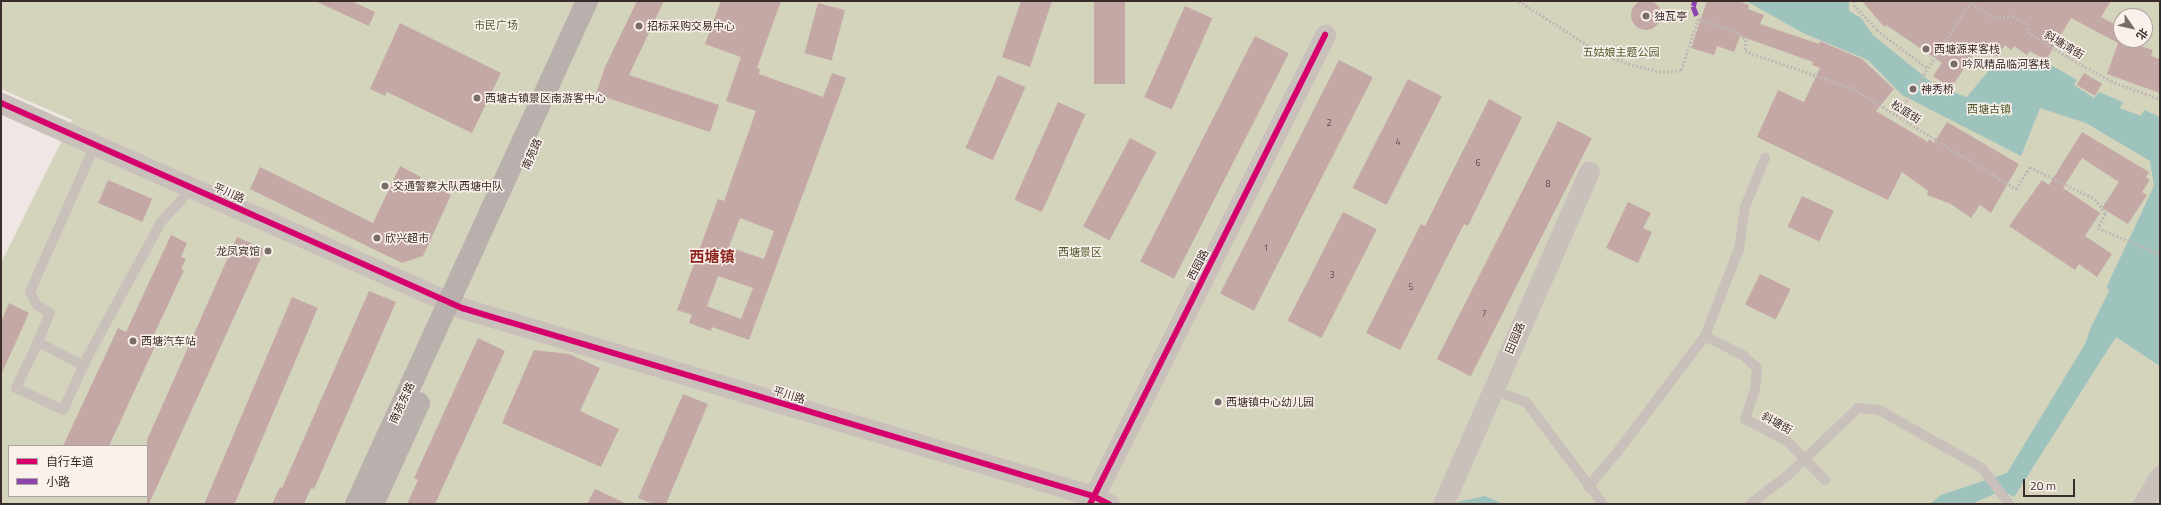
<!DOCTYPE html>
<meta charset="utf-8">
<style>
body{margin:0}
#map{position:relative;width:2161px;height:505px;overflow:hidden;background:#efe7e4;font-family:"Titillium Web","Noto Sans SC",sans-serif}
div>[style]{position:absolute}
.green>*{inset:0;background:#d4d4bd}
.water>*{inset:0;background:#9ec3bd}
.building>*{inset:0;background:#c4a8a5;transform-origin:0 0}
.round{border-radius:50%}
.path>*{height:2.5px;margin-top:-1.25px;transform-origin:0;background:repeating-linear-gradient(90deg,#c1b8b5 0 2px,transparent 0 4px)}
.service>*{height:10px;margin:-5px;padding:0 5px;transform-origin:5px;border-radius:5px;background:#c9c0bc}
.minor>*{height:21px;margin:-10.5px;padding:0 10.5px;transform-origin:10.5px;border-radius:10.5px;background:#c9c0bc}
.secondary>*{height:22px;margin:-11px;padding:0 11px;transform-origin:11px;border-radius:11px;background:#b9b0ad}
.quiet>*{height:5px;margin-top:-2.5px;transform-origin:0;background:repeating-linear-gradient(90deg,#8e44ad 0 10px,transparent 0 15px)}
.cycleway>*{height:6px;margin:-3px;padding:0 3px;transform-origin:3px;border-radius:3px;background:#d6006c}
.dots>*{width:11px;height:11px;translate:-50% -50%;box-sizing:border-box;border:2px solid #fbf1ec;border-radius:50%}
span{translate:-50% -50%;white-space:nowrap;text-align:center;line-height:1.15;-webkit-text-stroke:3px #fbf1ec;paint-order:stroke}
.number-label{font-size:9px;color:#5c4b49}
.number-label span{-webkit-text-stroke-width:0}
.poi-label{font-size:11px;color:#3a2c2a}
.left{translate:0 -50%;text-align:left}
.right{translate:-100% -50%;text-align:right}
.park-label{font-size:11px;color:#515a2c}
.street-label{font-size:11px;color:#3a2c2a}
.district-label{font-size:15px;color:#8e251e;font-weight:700}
.frame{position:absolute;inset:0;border:2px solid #3a2c2a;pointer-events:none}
.legend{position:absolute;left:8px;top:445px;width:140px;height:52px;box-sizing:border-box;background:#fbf1ec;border:1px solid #aea29e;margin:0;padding:5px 7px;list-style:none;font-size:12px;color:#3a2c2a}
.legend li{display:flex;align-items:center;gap:8px;height:20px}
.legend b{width:20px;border:1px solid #aea29e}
.north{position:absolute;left:2113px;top:8px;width:40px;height:40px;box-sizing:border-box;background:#fbf1ec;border:1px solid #aea29e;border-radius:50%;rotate:124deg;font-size:11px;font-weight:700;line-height:16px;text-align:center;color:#3a2c2a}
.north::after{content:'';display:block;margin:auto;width:14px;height:18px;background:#796d6b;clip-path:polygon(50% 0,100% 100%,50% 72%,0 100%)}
.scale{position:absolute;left:2023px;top:479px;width:52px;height:18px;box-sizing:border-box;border:2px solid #3a2c2a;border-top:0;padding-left:5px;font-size:12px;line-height:14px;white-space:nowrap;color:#3a2c2a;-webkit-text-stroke:3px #fbf1ec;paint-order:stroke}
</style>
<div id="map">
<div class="green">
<div style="clip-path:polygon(evenodd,1px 1px,2160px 1px,2160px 504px,1px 504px,1px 263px,72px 120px,1px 89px,1px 1px,2121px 16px,2145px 16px,2145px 40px,2121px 40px,2121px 16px,1px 1px,9px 446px,147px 446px,147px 496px,9px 496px,9px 446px)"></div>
</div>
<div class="water">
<div style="clip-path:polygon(1746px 1px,1849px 1px,1849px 11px,1861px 18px,1873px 35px,1936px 86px,1967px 97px,1991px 68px,2044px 61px,2077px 80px,2074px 85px,2094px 98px,2099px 92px,2123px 102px,2120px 108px,2141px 116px,2144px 110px,2160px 117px,2160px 366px,2116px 337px,2014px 497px,2005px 492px,1994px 494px,1972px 504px,1930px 504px,1941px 495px,2007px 473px,2085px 344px,2091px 327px,2109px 291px,2107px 286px,2154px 186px,2150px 161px,2086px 123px,2040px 108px,2021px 156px,1902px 95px,1868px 60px,1803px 33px)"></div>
<div style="clip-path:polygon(1485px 496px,1503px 504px,1455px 504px,1457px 502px)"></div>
</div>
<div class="building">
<div class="round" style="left:1631px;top:0;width:30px;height:30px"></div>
<div style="clip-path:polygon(315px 1px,351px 1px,375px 12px,369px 26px)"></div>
<div style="clip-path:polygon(637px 1px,664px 1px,629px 75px,719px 105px,710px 132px,596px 94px,605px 67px)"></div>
<div style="clip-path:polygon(evenodd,721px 1px,781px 1px,757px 68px,760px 69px,759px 74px,823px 97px,832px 73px,846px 78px,749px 340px,712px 327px,711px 331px,689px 323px,692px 315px,677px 310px,718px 199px,724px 201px,756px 111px,726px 101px,741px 57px,705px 44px,721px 1px,740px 218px,774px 231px,764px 259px,729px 247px,740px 218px,721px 1px,718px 276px,753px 288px,741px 319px,707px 306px,718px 276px)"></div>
<div style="clip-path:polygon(1021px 1px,1052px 1px,1030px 67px,1002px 57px)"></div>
<div style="left:1094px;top:1px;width:31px;height:83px"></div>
<div style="clip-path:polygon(1707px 1px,1739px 1px,1749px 5px,1748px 9px,1764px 15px,1760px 24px,1819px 44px,1820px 41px,1862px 59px,1894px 89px,1876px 111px,1928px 142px,1929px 139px,1934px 143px,1947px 122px,2019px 164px,1991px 213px,1980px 205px,1971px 218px,1951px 204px,1927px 195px,1928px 191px,1902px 172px,1888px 200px,1757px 137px,1778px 90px,1804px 102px,1820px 68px,1812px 65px,1813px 62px,1740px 36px,1734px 52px,1717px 46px,1714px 55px,1691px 48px)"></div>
<div style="clip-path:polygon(1862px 1px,2111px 1px,2101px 17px,2121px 28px,2121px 40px,2153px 50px,2151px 56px,2160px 59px,2160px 93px,2107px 74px,2118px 43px,2071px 18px,2046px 60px,2030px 51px,2027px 55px,2014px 46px,2011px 50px,2005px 45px,1997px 57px,1980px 45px,1951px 88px,1933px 76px,1942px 63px,1886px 25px,1884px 27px)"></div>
<div style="left:818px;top:3px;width:28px;height:52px;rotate:15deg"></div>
<div style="left:1185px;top:6px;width:30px;height:100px;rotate:24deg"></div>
<div style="clip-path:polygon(400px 23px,501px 73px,472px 133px,387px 92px,385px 96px,370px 89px)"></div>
<div style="left:1255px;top:36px;width:38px;height:253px;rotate:27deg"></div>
<div style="left:1339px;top:60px;width:38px;height:262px;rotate:27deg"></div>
<div style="left:2084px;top:73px;width:21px;height:14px;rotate:31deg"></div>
<div style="left:998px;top:75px;width:30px;height:80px;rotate:24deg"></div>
<div style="left:1408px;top:79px;width:38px;height:122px;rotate:27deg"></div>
<div style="clip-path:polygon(1489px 99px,1522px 117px,1468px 226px,1464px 224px,1400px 350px,1366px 333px,1421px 224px,1425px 226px)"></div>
<div style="left:1058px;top:102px;width:30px;height:107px;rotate:24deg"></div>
<div style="left:1558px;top:121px;width:38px;height:267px;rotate:27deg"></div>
<div style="clip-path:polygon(2082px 132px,2149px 172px,2146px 177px,2150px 180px,2142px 192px,2147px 195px,2128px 224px,2102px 208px,2119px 182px,2082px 158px,2063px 188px,2100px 213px,2085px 236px,2112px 254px,2097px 277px,2079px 264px,2075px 270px,2009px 226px,2042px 180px,2049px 185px)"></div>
<div style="left:1130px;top:138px;width:30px;height:100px;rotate:28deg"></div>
<div style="clip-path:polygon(400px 166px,421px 177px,419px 180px,451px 195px,423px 256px,402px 263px,250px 189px,260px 167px,373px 223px)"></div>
<div style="left:108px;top:180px;width:48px;height:25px;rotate:23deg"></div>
<div style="left:1802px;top:196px;width:35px;height:34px;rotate:25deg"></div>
<div style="clip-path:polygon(1628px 202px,1651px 213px,1643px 228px,1652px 232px,1638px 263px,1606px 248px)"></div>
<div style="left:1343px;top:212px;width:38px;height:122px;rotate:27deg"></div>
<div style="clip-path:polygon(171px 235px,187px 243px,181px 257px,186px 259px,181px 269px,184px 270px,152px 339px,157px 342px,109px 446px,63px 446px,118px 328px,126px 332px)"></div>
<div style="clip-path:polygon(237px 237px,265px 249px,149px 504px,147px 504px,147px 440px)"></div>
<div style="left:1760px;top:274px;width:34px;height:34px;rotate:26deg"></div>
<div style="clip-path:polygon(369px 291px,396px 302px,314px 489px,311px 488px,304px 504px,272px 504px,280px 487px,282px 488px)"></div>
<div style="left:292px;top:297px;width:28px;height:226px;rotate:23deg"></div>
<div style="clip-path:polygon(9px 303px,29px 313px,1px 375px,1px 322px)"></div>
<div style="clip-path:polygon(478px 338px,505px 351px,435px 504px,407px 504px,418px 480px,414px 478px)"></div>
<div style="clip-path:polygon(534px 350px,569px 354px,600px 368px,580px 411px,619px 429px,601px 467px,502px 423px)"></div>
<div style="clip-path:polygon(683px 394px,708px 404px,666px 504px,653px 504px,638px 498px)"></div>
<div style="clip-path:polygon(595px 489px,627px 504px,587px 504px)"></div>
</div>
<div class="path">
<div style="left:1519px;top:1px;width:98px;rotate:32.6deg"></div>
<div style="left:1602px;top:54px;width:32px;rotate:20deg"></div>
<div style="left:1632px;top:65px;width:32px;rotate:13deg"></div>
<div style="left:1663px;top:72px;width:18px;rotate:-6deg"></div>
<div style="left:1681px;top:70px;width:54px;rotate:-71.6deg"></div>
<div style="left:1698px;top:19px;width:41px;rotate:18.4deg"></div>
<div style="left:1737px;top:32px;width:12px;rotate:42deg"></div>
<div style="left:1746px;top:40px;width:11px;rotate:95deg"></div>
<div style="left:1745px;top:51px;width:113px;rotate:19.1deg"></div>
<div style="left:1852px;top:88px;width:193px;rotate:31.6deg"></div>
<div style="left:2016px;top:189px;width:26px;rotate:-58deg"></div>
<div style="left:2030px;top:167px;width:72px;rotate:26.2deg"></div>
<div style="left:2095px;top:199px;width:19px;rotate:54deg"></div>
<div style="left:2106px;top:214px;width:16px;rotate:120deg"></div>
<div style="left:2098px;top:228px;width:67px;rotate:22.8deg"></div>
<div style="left:1854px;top:1px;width:4px;rotate:90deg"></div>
<div style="left:1854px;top:5px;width:34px;rotate:47deg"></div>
<div style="left:1877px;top:30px;width:64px;rotate:36.7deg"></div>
<div style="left:1928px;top:68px;width:77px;rotate:-57.1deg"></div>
<div style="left:1968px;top:1px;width:32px;rotate:32deg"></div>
<div style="left:1995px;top:18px;width:18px;rotate:-6deg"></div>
<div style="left:2013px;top:16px;width:16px;rotate:30deg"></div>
<div style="left:2027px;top:24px;width:8px;rotate:83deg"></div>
<div style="left:2028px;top:32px;width:47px;rotate:32deg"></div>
<div style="left:2068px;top:57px;width:49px;rotate:29.2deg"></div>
<div style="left:2111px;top:81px;width:52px;rotate:20.2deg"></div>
<div style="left:1897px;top:115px;width:56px;rotate:-56.6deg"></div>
</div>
<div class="service">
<div style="left:1705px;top:336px;width:44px;rotate:27.1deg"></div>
<div style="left:1744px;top:356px;width:18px;rotate:43deg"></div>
<div style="left:1757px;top:368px;width:22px;rotate:95deg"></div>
<div style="left:1755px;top:390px;width:31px;rotate:109deg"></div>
<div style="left:1745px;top:419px;width:49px;rotate:28.1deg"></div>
<div style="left:1788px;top:442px;width:53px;rotate:45.8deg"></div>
<div style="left:38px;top:342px;width:51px;rotate:115.6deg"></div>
<div style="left:16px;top:388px;width:52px;rotate:25.1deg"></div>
<div style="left:63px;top:410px;width:60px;rotate:-65.2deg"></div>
<div style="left:88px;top:356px;width:153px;rotate:-61.4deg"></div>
<div style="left:161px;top:222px;width:46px;rotate:-47.6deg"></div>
<div style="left:84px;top:366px;width:52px;rotate:-152.4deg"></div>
<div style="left:38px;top:342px;width:31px;rotate:-68deg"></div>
<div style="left:50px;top:313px;width:15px;rotate:-148deg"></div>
<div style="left:37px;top:305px;width:15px;rotate:-118deg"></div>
<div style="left:30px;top:292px;width:161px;rotate:-66.1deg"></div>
<div style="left:1492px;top:390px;width:36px;rotate:19deg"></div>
<div style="left:1526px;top:402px;width:128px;rotate:53deg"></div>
<div style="left:1588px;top:487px;width:47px;rotate:-50.2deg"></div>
<div style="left:1618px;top:451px;width:144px;rotate:-52.9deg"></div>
<div style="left:1705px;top:336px;width:93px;rotate:-68.7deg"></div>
<div style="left:1739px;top:249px;width:42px;rotate:-81.9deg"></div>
<div style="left:1745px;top:207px;width:53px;rotate:-67.8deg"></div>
<div style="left:1750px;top:504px;width:48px;rotate:-37.3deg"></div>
<div style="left:1788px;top:475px;width:97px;rotate:-43.7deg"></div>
<div style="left:1858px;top:408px;width:21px;rotate:5deg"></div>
<div style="left:1879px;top:410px;width:118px;rotate:29.4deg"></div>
<div style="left:1982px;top:468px;width:45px;rotate:53.1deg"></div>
</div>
<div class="minor">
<div style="left:1px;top:103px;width:505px;rotate:23.97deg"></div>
<div style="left:462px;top:308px;width:658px;rotate:16.59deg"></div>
<div style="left:1093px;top:496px;width:18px;rotate:27deg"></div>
<div style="left:1090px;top:504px;width:525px;rotate:-63.39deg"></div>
<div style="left:1443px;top:504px;width:363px;rotate:-66.3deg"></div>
<div style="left:2143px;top:504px;width:33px;rotate:-59deg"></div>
</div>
<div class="secondary">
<div style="left:356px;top:504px;width:554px;rotate:-65.33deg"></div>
<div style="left:373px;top:504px;width:111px;rotate:-65.5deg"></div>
</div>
<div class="quiet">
<div style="left:1695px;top:1px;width:5px;rotate:112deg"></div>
<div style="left:1693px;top:6px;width:14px;rotate:69deg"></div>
</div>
<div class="cycleway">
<div style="left:1px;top:103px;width:505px;rotate:23.97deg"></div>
<div style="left:462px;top:308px;width:658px;rotate:16.59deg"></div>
<div style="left:1093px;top:496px;width:18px;rotate:27deg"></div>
<div style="left:1090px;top:504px;width:525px;rotate:-63.39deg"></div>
</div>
<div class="dots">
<div style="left:1646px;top:16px;background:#796d6b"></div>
<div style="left:639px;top:26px;background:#796d6b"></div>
<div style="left:1926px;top:49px;background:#796d6b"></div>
<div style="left:1954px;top:64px;background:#796d6b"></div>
<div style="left:1913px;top:89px;background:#796d6b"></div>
<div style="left:477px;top:98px;background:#796d6b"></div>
<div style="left:385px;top:186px;background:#796d6b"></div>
<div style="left:377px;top:238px;background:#796d6b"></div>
<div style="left:268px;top:251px;background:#796d6b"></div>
<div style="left:133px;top:341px;background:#796d6b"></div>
<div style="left:1218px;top:402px;background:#796d6b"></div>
</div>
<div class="number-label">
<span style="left:1329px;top:123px">2</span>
<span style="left:1398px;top:142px">4</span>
<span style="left:1478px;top:163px">6</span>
<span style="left:1548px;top:184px">8</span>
<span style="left:1266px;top:248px">1</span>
<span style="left:1332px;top:275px">3</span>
<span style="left:1411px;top:287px">5</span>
<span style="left:1484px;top:314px">7</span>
</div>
<div class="poi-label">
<span class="left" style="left:1654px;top:16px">独瓦亭</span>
<span class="left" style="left:647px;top:26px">招标采购交易中心</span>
<span class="left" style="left:1934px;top:49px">西塘源来客栈</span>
<span class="left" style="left:1962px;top:64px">吟风精品临河客栈</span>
<span class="left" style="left:1921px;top:89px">神秀桥</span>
<span class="left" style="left:485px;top:98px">西塘古镇景区南游客中心</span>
<span class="left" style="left:393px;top:186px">交通警察大队西塘中队</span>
<span class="left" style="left:385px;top:238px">欣兴超市</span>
<span class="right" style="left:260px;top:251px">龙凤宾馆</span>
<span class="left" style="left:141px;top:341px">西塘汽车站</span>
<span class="left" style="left:1226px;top:402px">西塘镇中心幼儿园</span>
</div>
<div class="park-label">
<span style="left:496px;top:25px">市民广场</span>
<span style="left:1621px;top:52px">五姑娘主题公园</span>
<span style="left:1989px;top:109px">西塘古镇</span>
<span style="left:1080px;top:252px">西塘景区</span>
</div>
<div class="street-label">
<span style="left:2064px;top:45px;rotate:31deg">斜塘湾街</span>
<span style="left:1906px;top:112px;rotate:32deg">松庭街</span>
<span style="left:532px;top:154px;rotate:-66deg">南苑路</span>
<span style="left:229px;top:193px;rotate:24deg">平川路</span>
<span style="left:1198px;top:265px;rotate:-63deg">西园路</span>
<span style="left:1515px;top:338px;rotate:-67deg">田园路</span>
<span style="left:789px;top:395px;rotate:17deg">平川路</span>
<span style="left:402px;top:403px;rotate:-65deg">南苑东路</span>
<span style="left:1777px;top:423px;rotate:29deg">斜塘街</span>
</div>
<div class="district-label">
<span style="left:712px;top:257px">西塘镇</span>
</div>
<div class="frame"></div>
<ul class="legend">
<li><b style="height:5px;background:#d6006c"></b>自行车道</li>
<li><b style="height:5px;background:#8e44ad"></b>小路</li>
</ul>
<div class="north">北</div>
<div class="scale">20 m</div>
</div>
